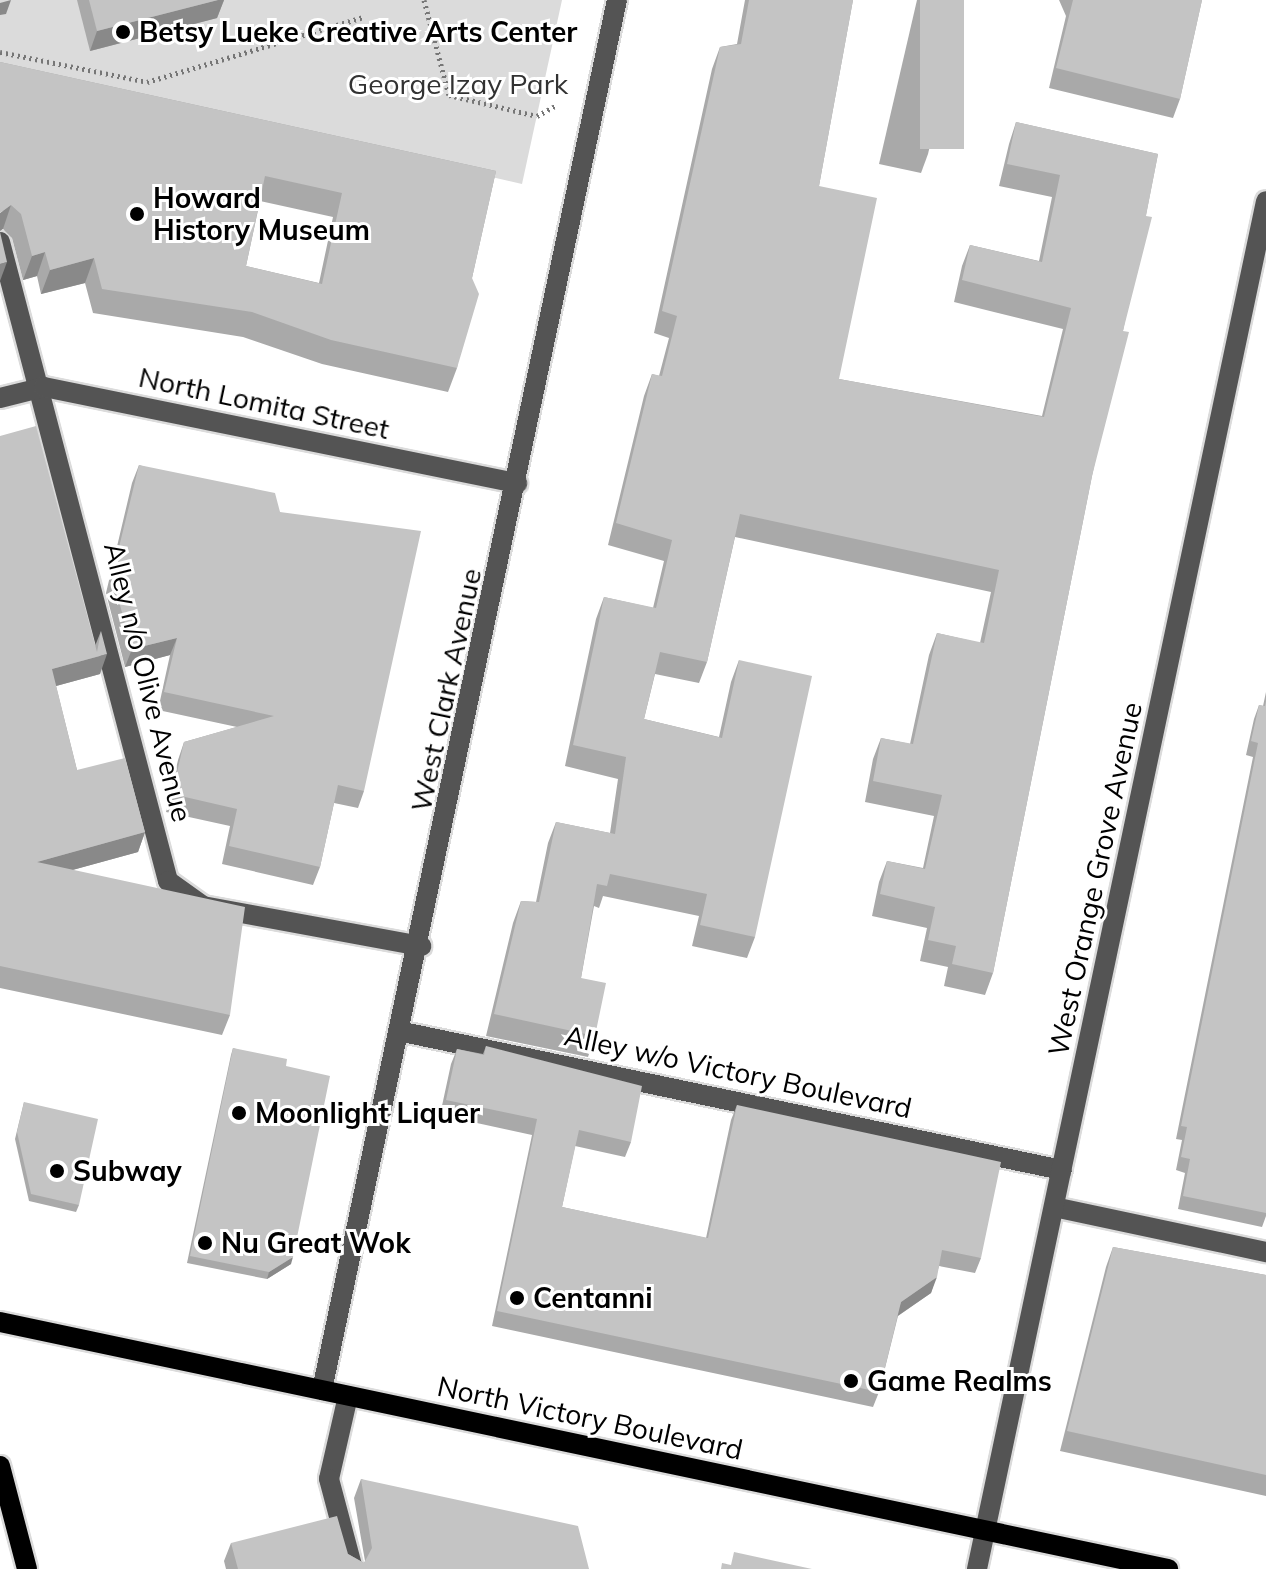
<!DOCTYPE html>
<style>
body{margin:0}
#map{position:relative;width:1266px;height:1569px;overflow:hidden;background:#fff;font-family:Mulish,sans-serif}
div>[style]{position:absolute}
.green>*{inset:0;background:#dbdbdb}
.path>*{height:5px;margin-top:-2.5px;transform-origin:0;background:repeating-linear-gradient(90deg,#767676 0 2px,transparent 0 6px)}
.roads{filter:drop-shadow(2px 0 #dbdbdb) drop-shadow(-2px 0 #dbdbdb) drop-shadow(0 2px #dbdbdb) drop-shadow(0 -2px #dbdbdb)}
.minor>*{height:20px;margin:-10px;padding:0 10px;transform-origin:10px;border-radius:10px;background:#545454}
.major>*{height:20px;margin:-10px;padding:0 10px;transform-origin:10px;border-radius:10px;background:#000}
.wall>*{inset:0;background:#a9a9a9}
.shaded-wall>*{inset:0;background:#898989}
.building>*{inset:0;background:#c4c4c4;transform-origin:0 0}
.dots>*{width:22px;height:22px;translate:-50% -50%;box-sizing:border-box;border:4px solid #fff;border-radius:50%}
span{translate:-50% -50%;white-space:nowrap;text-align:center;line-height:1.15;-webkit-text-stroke:6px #fff;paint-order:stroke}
.poi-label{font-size:28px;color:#000;font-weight:700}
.left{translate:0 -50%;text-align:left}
.park-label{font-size:28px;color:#323232}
.street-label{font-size:28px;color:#000}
</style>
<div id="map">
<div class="green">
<div style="clip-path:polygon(0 0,562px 0,522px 184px,0 63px)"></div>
</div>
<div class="path">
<div style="left:424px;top:0;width:98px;rotate:75.3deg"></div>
<div style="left:449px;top:95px;width:90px;rotate:13.4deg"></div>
<div style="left:537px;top:116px;width:23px;rotate:-29deg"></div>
<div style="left:0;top:52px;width:150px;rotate:11.5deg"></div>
<div style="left:147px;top:82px;width:227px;rotate:-16.7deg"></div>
</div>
<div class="roads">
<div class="minor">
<div style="left:0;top:242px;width:661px;rotate:75.27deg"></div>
<div style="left:168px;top:881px;width:43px;rotate:35.5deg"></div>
<div style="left:203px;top:906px;width:222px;rotate:10.4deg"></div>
<div style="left:0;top:398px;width:45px;rotate:-14deg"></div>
<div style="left:44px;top:387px;width:483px;rotate:11.5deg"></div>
<div style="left:403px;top:1032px;width:673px;rotate:11.83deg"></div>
<div style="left:1054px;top:1207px;width:217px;rotate:12deg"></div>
<div style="left:322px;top:1390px;width:1421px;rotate:-78.02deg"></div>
<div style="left:348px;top:1396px;width:85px;rotate:102.9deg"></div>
<div style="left:329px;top:1479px;width:93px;rotate:75.1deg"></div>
<div style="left:977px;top:1569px;width:1398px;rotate:-78.07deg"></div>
</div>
<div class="major">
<div style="left:0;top:1322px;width:1194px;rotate:11.94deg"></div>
<div style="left:0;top:1466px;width:106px;rotate:75.3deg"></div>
</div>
</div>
<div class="wall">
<div style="clip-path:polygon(77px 0,224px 0,217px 18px,90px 51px)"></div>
<div style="clip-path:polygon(745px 0,853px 0,819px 186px,839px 379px,1042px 416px,1063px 329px,954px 302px,962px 266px,970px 245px,1039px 261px,1052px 197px,999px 186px,1009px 144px,1016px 122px,1158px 154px,1123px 331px,1092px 476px,993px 973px,985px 995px,944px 986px,948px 967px,920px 961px,927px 928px,872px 916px,879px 882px,887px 861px,923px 868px,934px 816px,865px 802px,873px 759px,881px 738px,910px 744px,929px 655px,937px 633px,980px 643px,991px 592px,735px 537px,707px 662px,699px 683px,655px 674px,644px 719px,719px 737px,731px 682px,739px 660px,755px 937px,747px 958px,692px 946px,699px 916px,603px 896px,599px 908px,594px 906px,581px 978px,595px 1036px,588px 1057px,486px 1036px,513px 923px,521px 901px,536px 902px,548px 843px,556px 822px,610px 833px,618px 779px,565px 766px,596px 619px,604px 597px,653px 608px,664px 561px,608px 545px,644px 396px,652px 374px,659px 376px,669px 338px,654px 333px,712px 69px,720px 47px,737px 44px)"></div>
<div style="clip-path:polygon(917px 0,964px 0,928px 154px,921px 173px,879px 164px)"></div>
<div style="clip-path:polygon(1059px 0,1202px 0,1180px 99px,1173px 118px,1049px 88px,1066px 16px)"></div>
<div style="clip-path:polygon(evenodd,0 62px,496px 171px,472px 278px,457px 368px,448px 392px,322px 364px,243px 337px,93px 313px,85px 283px,41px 294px,37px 276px,23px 280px,12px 238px,3px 229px,0 62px,260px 201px,333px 217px,319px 283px,246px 266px,260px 201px)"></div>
<div style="clip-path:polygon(0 436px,95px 646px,101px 631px,100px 674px,56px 686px,77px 770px,145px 832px,138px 852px,72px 870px,230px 1015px,222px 1035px,0 988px)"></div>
<div style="clip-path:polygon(139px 465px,280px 512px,364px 791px,358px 808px,334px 803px,320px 867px,313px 885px,222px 864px,230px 826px,166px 812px,178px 760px,184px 742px,237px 727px,158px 710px,170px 655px,125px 667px,106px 593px,132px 483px)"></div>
<div style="clip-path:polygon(1266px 692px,1266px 1216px,1262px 1227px,1178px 1209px,1185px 1173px,1176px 1170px,1182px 1140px,1176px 1139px,1253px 757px,1246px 755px,1254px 719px,1259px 705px,1263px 706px)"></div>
<div style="clip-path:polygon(486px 1046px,631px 1142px,625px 1157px,575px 1146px,562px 1207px,706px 1238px,731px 1120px,737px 1105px,981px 1258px,975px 1273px,939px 1266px,931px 1293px,898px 1316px,879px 1392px,873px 1407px,492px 1326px,532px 1135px,440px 1115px,451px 1064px,457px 1049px,483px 1054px)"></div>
<div style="clip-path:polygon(233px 1048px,286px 1066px,291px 1264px,267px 1279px,187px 1263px,231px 1055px)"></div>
<div style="clip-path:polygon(24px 1102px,79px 1205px,76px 1212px,29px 1201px,15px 1139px)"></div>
<div style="clip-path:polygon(1113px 1247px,1266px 1275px,1266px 1496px,1060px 1451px,1106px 1267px)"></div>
<div style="clip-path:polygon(361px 1479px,589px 1569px,226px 1569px,224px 1561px,231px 1543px,348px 1554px,364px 1563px,365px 1561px,354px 1498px)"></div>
</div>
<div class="shaded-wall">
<div style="clip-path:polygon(11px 0,6px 14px,0 15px,0 3px)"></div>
<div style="clip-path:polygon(218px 0,224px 0,217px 18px,90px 51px,97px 31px)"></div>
<div style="clip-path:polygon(11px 205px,3px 229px,0 231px,0 213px)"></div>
<div style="clip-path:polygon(45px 252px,37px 276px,23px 280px,32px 256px)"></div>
<div style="clip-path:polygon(94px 258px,85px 283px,41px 294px,50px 270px)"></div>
<div style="clip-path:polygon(7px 262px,0 281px,0 264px)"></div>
<div style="clip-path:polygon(177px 638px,170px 655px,125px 667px,132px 649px)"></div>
<div style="clip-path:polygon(107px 654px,100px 674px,45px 689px,52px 669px)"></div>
<div style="clip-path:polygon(145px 832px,138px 852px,29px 882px,37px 862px)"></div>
<div style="clip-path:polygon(293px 1257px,291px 1264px,267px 1279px,269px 1272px)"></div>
<div style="clip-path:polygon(937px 1277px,931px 1293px,896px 1317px,901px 1302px)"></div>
</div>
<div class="building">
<div style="clip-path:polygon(89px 0,218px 0,97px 31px)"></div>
<div style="clip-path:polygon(749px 0,853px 0,819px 186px,877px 198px,839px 379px,1044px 417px,1071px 308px,962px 280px,970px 245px,1042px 262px,1060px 175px,1007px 164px,1016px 122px,1158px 154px,1146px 216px,1152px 217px,1123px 331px,1129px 332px,1092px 476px,993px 973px,952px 964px,956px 946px,928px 940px,935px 907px,880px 894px,887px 861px,925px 869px,942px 795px,873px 781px,881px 738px,913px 744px,937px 633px,984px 643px,999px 570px,740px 514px,707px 662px,660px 652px,644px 719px,722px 738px,739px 660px,812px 676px,755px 937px,700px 925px,707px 894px,610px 874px,607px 886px,597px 884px,581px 978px,606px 983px,595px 1036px,494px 1014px,521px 901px,539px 902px,556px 822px,615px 834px,626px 757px,573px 745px,604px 597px,656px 608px,672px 540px,616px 523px,652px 374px,662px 376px,677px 316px,662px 311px,720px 47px,741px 44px)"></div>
<div style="left:920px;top:0;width:44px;height:149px"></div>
<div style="clip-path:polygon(1073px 0,1202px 0,1180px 99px,1056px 68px)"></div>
<div style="clip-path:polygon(evenodd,0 62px,496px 171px,472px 278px,479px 294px,457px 368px,331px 340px,252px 312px,102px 289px,94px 258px,50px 270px,45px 252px,32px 256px,21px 214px,11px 205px,0 213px,0 62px,265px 176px,342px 193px,322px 284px,246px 266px,265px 176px)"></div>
<div style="clip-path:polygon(0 232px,7px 262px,0 264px)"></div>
<div style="clip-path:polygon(36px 426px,97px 652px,101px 631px,107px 654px,52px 669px,77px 770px,125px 758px,145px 832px,37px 862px,245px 907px,230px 1015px,0 966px,0 436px)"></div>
<div style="clip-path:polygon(139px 465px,275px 493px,280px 512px,421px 531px,364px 791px,338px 785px,320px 867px,229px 846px,237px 809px,172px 794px,184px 742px,274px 716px,164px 692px,177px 638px,132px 649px,112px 576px)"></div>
<div style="clip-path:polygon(1266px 701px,1266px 1213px,1183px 1196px,1190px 1159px,1181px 1157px,1187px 1127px,1181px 1126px,1258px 743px,1251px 741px,1259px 705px,1265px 706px)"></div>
<div style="clip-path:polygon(486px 1046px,642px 1086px,631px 1142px,579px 1130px,562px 1207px,708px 1238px,737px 1105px,1001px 1162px,981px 1258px,942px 1250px,937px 1277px,901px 1302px,879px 1392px,497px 1311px,537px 1119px,446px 1100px,457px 1049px,484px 1055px)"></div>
<div style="clip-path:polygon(233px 1048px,287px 1059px,286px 1066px,330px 1076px,293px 1257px,269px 1272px,190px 1256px)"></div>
<div style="clip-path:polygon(24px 1102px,98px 1119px,79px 1205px,31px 1194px,17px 1132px)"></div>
<div style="clip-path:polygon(1113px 1247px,1266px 1275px,1266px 1475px,1067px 1431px)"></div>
<div style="clip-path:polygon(361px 1479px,578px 1526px,589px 1569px,238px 1569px,231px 1543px,337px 1516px,348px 1554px,364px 1563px,372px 1548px)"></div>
<div style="clip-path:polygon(734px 1552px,812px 1569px,721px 1569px,722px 1563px,731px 1565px)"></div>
</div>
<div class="dots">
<div style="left:123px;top:32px;background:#000"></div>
<div style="left:137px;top:214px;background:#000"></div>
<div style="left:239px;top:1113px;background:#000"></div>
<div style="left:57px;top:1171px;background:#000"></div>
<div style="left:205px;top:1243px;background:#000"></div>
<div style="left:517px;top:1298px;background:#000"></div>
<div style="left:851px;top:1381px;background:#000"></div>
</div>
<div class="poi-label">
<span class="left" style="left:139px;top:32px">Betsy Lueke Creative Arts Center</span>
<span class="left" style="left:153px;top:214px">Howard<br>History Museum</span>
<span class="left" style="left:255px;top:1113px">Moonlight Liquer</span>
<span class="left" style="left:73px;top:1171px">Subway</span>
<span class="left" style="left:221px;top:1243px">Nu Great Wok</span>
<span class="left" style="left:533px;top:1298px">Centanni</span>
<span class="left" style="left:867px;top:1381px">Game Realms</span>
</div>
<div class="park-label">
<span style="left:458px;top:84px">George Izay Park</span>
</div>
<div class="street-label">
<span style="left:264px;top:403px;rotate:12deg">North Lomita Street</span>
<span style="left:148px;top:682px;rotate:76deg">Alley n/o Olive Avenue</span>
<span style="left:446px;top:690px;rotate:-78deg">West Clark Avenue</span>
<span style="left:1095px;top:879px;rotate:-78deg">West Orange Grove Avenue</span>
<span style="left:738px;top:1072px;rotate:12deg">Alley w/o Victory Boulevard</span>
<span style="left:590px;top:1418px;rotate:12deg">North Victory Boulevard</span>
</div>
</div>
